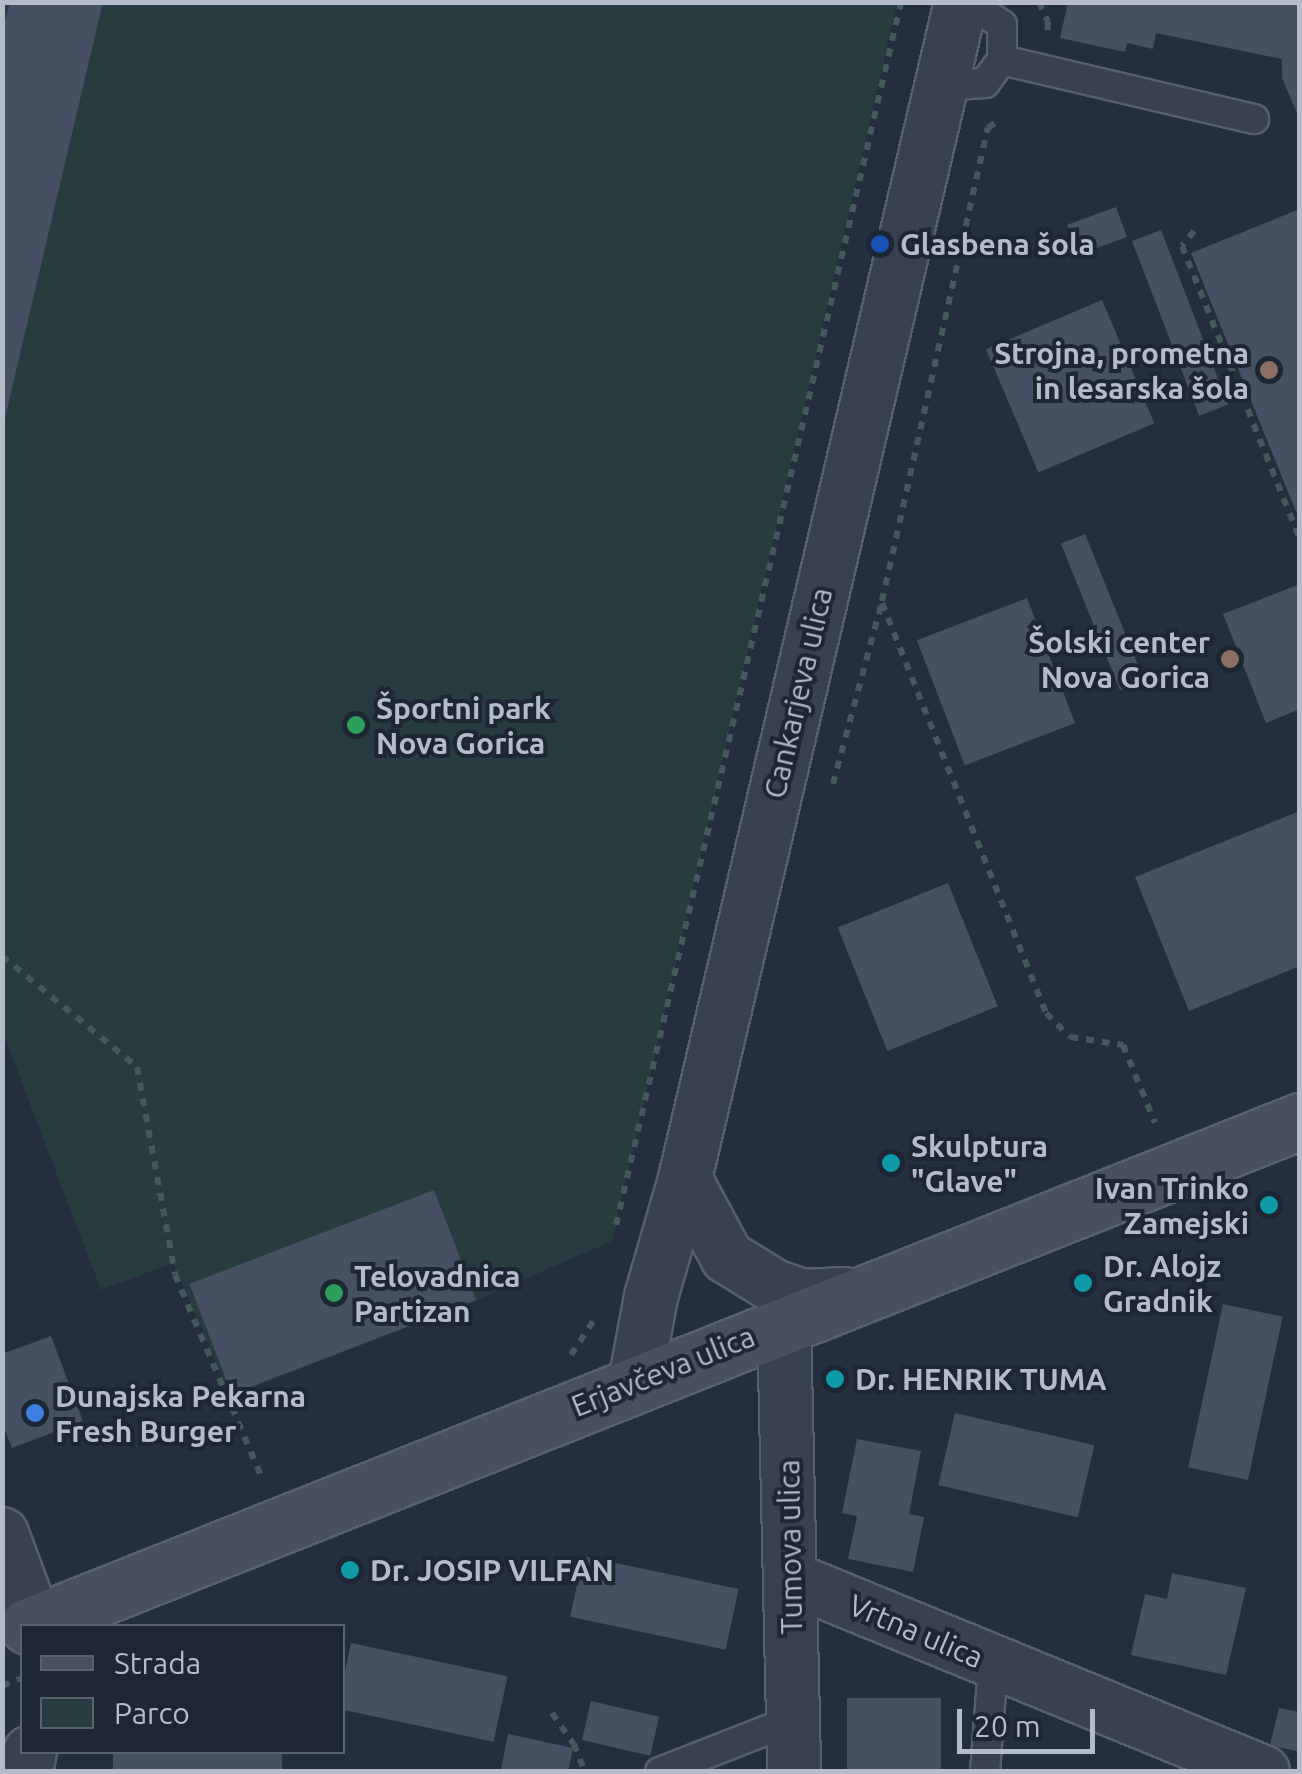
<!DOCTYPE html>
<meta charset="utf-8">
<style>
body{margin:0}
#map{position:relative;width:1302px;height:1774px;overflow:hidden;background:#242f3e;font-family:Ubuntu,sans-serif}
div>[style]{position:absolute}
.green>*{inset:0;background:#263c3f}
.building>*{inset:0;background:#455162;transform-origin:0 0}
.path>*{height:6px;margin-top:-3px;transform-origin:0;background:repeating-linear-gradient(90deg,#44595c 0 8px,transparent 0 16px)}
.roads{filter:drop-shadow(2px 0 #565f6c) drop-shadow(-2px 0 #565f6c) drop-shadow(0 2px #565f6c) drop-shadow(0 -2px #565f6c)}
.service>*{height:28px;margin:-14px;padding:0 14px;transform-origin:14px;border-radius:14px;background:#38414e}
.minor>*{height:52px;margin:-26px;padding:0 26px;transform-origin:26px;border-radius:26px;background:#38414e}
.secondary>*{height:55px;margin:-27.5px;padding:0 27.5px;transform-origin:27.5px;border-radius:27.5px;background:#465061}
.dots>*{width:28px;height:28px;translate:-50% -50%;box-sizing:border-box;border:5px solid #1d2633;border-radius:50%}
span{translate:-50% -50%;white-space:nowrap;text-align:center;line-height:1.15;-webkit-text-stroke:8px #1d2633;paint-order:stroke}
.poi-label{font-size:30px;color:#b4bcc9;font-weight:700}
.left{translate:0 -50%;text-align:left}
.right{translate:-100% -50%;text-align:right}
.street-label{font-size:30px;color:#b4bcc9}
.frame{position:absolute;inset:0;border:5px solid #b4bcc9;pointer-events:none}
.legend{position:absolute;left:20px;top:1624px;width:325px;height:130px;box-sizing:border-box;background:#1d2633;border:2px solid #59626f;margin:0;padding:12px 18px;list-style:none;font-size:30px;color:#b4bcc9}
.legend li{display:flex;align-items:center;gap:20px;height:50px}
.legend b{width:50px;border:2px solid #59626f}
.scale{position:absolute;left:957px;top:1709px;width:138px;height:45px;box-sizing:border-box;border:5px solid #b4bcc9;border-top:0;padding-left:12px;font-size:30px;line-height:35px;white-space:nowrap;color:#b4bcc9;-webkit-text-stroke:8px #1d2633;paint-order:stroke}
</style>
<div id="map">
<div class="green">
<div style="clip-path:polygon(3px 3px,897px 3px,612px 1241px,477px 1300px,231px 1396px,173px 1263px,101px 1290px,3px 1033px)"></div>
</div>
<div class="building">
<div style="clip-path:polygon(10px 2px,103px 2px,4px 422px,2px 32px)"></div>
<div style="clip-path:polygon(1068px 2px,1300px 2px,1300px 120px,1282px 78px,1282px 59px,1156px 33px,1153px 49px,1127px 43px,1125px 52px,1060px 38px)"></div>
<div style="left:1116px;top:207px;width:32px;height:52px;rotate:70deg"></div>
<div style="clip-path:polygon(1300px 209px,1300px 519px,1299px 519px,1191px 253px)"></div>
<div style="left:1161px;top:230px;width:187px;height:31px;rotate:69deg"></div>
<div style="left:1102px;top:300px;width:134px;height:126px;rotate:67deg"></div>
<div style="left:1085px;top:534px;width:158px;height:26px;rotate:68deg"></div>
<div style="clip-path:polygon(1300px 584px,1300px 709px,1266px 723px,1223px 614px)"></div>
<div style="left:1027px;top:598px;width:134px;height:118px;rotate:69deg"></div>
<div style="clip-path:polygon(1300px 811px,1300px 966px,1189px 1011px,1135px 877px)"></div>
<div style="left:948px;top:883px;width:133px;height:119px;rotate:68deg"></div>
<div style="left:434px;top:1190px;width:118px;height:262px;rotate:69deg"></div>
<div style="left:1223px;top:1304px;width:61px;height:167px;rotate:12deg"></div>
<div style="clip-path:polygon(51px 1336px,83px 1421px,12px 1448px,2px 1423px,2px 1354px)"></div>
<div style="left:955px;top:1413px;width:143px;height:74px;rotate:13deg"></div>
<div style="clip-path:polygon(857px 1439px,921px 1451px,909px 1514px,924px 1517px,913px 1572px,848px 1559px,857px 1516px,842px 1513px)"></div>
<div style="left:583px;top:1556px;width:159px;height:62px;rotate:12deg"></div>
<div style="clip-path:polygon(1172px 1573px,1246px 1588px,1226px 1675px,1131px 1655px,1145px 1594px,1167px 1599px)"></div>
<div style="left:351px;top:1643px;width:160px;height:67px;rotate:12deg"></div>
<div style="left:847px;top:1698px;width:94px;height:74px"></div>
<div style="left:591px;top:1701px;width:70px;height:40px;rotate:13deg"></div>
<div style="clip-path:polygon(1279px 1708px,1300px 1712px,1300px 1752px,1270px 1745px)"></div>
<div style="clip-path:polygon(508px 1734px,573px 1748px,568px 1772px,501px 1770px)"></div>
<div style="left:113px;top:1752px;width:169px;height:21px"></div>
</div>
<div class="path">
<div style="left:1039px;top:2px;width:22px;rotate:66deg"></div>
<div style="left:1048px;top:22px;width:12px;rotate:95deg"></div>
<div style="left:1194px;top:231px;width:19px;rotate:129deg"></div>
<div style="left:1182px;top:246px;width:316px;rotate:68.1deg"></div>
<div style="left:882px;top:603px;width:442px;rotate:68.2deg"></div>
<div style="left:1046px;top:1013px;width:34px;rotate:45deg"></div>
<div style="left:1070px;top:1037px;width:54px;rotate:8.6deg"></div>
<div style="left:1123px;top:1045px;width:84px;rotate:67.7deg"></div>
<div style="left:833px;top:784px;width:189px;rotate:-75deg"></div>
<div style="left:882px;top:601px;width:485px;rotate:-77.4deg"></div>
<div style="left:988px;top:128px;width:14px;rotate:-36deg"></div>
<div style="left:2px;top:956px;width:175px;rotate:39.4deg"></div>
<div style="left:137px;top:1067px;width:211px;rotate:79.6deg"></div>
<div style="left:175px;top:1275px;width:221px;rotate:66.8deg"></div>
<div style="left:616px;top:1225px;width:1256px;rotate:-76.88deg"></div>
<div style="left:571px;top:1355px;width:42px;rotate:-56.7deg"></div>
<div style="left:2px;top:1686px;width:22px;rotate:-22deg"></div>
<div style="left:552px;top:1713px;width:38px;rotate:55deg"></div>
<div style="left:574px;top:1744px;width:30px;rotate:69deg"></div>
</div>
<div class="roads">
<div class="service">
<div style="left:1002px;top:60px;width:259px;rotate:13.2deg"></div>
<div style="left:942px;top:86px;width:43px;rotate:-4deg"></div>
<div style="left:985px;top:83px;width:29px;rotate:-54deg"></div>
<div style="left:1002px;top:60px;width:35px;rotate:-90deg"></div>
<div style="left:1002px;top:25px;width:40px;rotate:-145.1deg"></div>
<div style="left:660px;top:1772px;width:143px;rotate:-21.4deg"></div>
<div style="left:985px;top:1772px;width:107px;rotate:-85.7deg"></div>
</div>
<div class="minor">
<div style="left:685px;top:1179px;width:89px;rotate:61.7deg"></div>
<div style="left:727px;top:1257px;width:55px;rotate:31.7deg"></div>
<div style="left:774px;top:1286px;width:31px;rotate:19deg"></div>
<div style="left:803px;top:1296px;width:42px;rotate:-2.7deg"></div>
<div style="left:784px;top:1323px;width:449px;rotate:88.7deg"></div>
<div style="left:635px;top:1383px;width:87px;rotate:-79.5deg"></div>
<div style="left:651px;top:1297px;width:123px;rotate:-73.9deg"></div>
<div style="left:685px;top:1179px;width:1209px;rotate:-76.8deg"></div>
<div style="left:2px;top:1534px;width:98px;rotate:69.7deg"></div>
<div style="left:792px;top:1579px;width:509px;rotate:22.28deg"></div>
<div style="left:26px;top:1772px;width:20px;rotate:-79deg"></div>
</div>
<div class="secondary">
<div style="left:28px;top:1626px;width:1369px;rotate:-21.65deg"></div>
</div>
</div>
<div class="dots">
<div style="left:880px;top:244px;background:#1a4fb4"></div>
<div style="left:1269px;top:370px;background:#8d6e63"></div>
<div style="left:1230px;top:659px;background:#8d6e63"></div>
<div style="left:356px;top:725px;background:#2e9e5b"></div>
<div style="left:891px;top:1163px;background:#0f9aa8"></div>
<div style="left:1269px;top:1205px;background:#0f9aa8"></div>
<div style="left:1083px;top:1283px;background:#0f9aa8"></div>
<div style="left:334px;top:1293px;background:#2e9e5b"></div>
<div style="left:835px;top:1379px;background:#0f9aa8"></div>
<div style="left:35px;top:1413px;background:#3f7fe0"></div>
<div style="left:350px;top:1570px;background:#0f9aa8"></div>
</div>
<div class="poi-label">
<span class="left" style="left:900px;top:244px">Glasbena šola</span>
<span class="right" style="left:1249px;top:370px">Strojna, prometna<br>in lesarska šola</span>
<span class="right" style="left:1210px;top:659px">Šolski center<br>Nova Gorica</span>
<span class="left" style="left:376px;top:725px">Športni park<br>Nova Gorica</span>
<span class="left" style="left:911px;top:1163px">Skulptura<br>"Glave"</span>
<span class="right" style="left:1249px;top:1205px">Ivan Trinko<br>Zamejski</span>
<span class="left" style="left:1103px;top:1283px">Dr. Alojz<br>Gradnik</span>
<span class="left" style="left:354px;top:1293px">Telovadnica<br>Partizan</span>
<span class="left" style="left:855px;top:1379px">Dr. HENRIK TUMA</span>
<span class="left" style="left:55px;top:1413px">Dunajska Pekarna<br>Fresh Burger</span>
<span class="left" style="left:370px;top:1570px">Dr. JOSIP VILFAN</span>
</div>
<div class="street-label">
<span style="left:798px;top:693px;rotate:-77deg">Cankarjeva ulica</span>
<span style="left:663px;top:1371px;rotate:-22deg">Erjavčeva ulica</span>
<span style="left:790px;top:1547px;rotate:-91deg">Tumova ulica</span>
<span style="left:916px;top:1631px;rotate:23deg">Vrtna ulica</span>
</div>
<div class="frame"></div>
<ul class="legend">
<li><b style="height:12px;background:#465061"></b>Strada</li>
<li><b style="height:28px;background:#263c3f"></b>Parco</li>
</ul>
<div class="scale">20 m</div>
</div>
